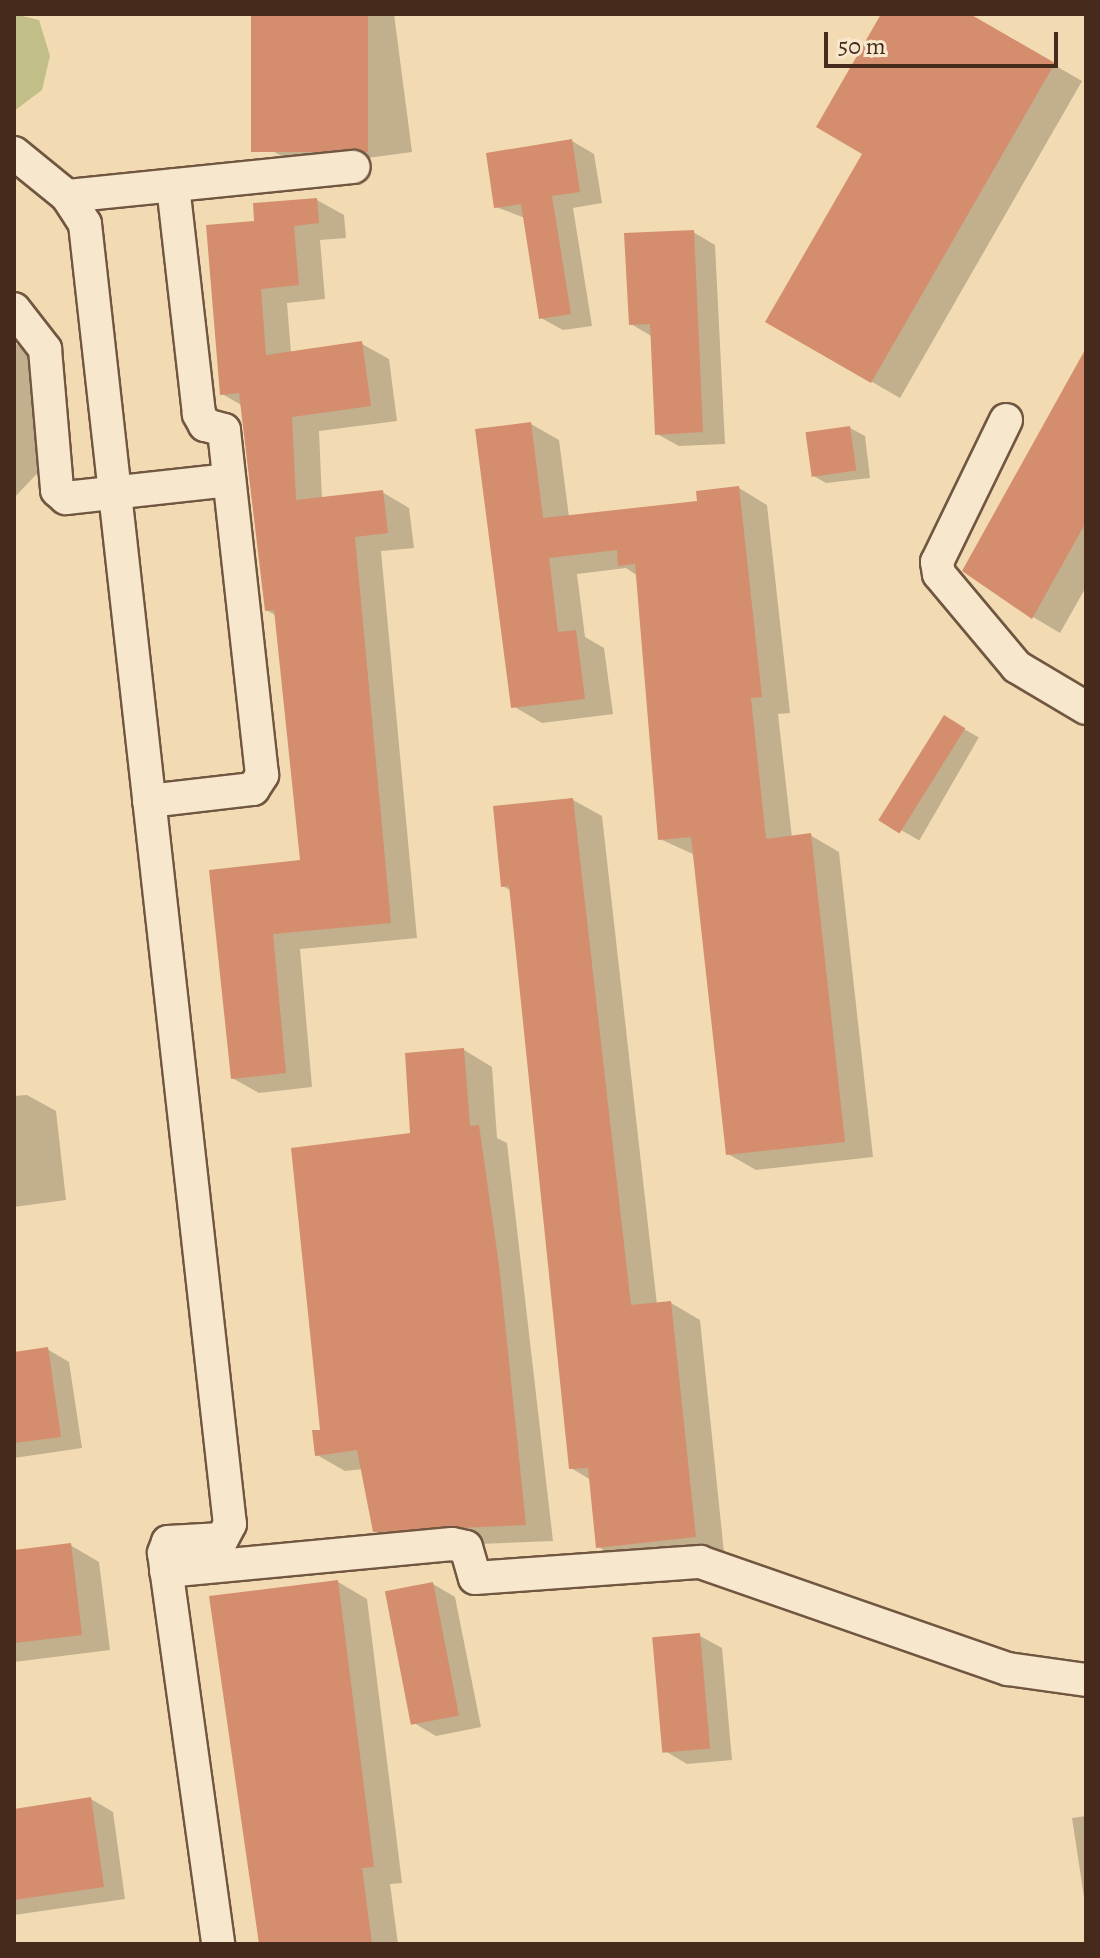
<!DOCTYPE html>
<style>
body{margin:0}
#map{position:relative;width:1100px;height:1958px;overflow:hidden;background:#f2dbb2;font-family:Alegreya,serif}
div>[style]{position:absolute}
.green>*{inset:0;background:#c2be87}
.shadow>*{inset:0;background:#0003;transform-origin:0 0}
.building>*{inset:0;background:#d48e6d;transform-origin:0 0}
.roads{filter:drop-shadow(2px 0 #715641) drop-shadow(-2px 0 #715641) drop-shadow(0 2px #715641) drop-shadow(0 -2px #715641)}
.minor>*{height:32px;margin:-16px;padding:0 16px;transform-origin:16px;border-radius:16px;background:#f7e8cd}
span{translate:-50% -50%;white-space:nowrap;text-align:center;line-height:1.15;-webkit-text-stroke:7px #f7e8cd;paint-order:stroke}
.frame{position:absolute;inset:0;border:16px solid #462a1b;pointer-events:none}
.scale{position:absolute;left:824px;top:32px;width:234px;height:36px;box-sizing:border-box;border:4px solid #462a1b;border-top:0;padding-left:10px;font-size:24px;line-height:28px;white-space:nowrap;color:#462a1b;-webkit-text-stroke:6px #f7e8cd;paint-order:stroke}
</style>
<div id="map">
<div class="green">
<div style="clip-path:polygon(14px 14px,39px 20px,50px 56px,42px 90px,14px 111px)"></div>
</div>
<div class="shadow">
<div style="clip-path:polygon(253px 14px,394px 14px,412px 152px,300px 167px,271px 150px)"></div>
<div style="clip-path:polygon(883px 14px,966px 14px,1082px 81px,900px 398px,768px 322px,864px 153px)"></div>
<div style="clip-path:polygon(572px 141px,594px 154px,602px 203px,573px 208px,592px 326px,563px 330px,541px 318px,525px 218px,496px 207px)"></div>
<div style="clip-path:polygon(317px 200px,344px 215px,346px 238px,320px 240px,325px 299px,287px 303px,291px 353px,362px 344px,389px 359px,397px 421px,319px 431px,322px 499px,382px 492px,409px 508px,414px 548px,381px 551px,417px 938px,300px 949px,312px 1087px,259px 1093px,232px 1078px,211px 872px,302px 862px,277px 616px,266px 610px,243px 406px,222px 394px,257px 223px)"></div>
<div style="clip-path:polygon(693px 232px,715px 245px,725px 444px,679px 446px,657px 434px,653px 337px,631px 324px)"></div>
<div style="clip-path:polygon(14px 342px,55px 375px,61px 448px,14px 498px)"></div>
<div style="clip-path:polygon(1086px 352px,1086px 587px,1060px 633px,1033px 617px)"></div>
<div style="clip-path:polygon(531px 424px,559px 440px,569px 517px,699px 503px,739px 488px,767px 505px,790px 713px,778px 714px,792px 838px,810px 835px,839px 852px,873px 1157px,756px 1170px,728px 1154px,695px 855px,660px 839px,638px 576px,626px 568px,577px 574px,585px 637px,604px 648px,613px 714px,542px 723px,513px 706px)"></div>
<div style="clip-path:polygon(850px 428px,865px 436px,870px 478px,826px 483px,812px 475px)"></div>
<div style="left:945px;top:718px;width:39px;height:119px;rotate:30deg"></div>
<div style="clip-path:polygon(573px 800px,602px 816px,657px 1305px,671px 1303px,700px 1320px,724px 1553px,626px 1563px,597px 1546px,591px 1480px,571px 1468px,512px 891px,503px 886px)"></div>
<div style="clip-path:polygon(464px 1050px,492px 1067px,497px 1138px,507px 1143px,553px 1541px,403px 1547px,375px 1531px,363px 1469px,345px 1471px,317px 1455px,412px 1135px)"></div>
<div style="clip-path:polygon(27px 1095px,56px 1111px,66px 1200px,14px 1207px,14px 1096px)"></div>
<div style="clip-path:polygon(47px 1349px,69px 1362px,82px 1448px,14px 1458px,14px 1354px)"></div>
<div style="clip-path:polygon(70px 1545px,99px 1562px,110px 1650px,14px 1662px,14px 1552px)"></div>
<div style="clip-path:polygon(338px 1582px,367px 1599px,402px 1883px,390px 1884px,398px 1944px,261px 1944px)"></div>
<div style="clip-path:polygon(433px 1584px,455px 1597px,481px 1727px,436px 1736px,414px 1723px)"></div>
<div style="clip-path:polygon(700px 1636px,722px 1648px,732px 1760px,687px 1764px,665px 1751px)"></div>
<div style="clip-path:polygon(91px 1799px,113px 1812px,125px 1899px,14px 1915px,14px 1811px)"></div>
<div style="clip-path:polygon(1086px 1816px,1086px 1910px,1072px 1818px)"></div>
</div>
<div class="building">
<div style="left:251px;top:14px;width:117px;height:138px"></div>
<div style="clip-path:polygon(881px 14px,970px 14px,1055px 63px,871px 383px,765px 322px,862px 154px,816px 127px)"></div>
<div style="clip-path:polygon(572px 139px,580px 192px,552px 196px,571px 314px,539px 319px,521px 204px,494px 208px,486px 153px)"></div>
<div style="clip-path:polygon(317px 198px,319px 223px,294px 226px,299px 285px,261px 289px,266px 355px,362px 341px,371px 406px,292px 417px,296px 500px,383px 490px,388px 533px,355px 537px,391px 923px,273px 934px,286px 1073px,231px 1079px,209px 870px,300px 860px,274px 610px,265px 611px,239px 393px,220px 395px,206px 225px,254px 221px,253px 203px)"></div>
<div style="clip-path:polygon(694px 230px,703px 432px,655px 435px,650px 324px,629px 325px,624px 233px)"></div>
<div style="clip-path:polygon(1086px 348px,1086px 522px,1032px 619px,962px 571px)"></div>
<div style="clip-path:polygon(531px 422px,543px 518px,697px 501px,696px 491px,739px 486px,762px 697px,751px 698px,766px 839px,811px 833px,845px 1142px,726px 1155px,691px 837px,658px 840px,635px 564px,618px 566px,617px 550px,549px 558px,558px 632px,576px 630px,585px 699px,511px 708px,475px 429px)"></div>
<div style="left:850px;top:426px;width:45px;height:45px;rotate:82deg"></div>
<div style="left:944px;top:715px;width:25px;height:124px;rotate:32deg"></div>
<div style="clip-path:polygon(573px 798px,631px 1305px,671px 1301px,696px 1537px,596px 1548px,588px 1468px,569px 1469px,509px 886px,501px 887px,493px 806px)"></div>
<div style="clip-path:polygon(464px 1048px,470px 1126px,479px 1125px,499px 1265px,526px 1525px,373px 1532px,357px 1450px,315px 1456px,312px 1430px,320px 1430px,291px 1148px,410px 1133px,405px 1053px)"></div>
<div style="clip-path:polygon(48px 1347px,61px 1437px,14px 1443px,14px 1352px)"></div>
<div style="clip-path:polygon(71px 1543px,82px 1635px,14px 1643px,14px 1550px)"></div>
<div style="clip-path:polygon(338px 1580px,374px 1867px,362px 1868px,372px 1944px,259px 1944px,209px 1596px)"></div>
<div style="left:433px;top:1582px;width:136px;height:49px;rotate:79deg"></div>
<div style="left:700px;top:1633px;width:116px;height:48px;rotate:85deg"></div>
<div style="clip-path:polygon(91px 1797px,104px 1887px,14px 1900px,14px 1809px)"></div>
</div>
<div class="roads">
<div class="minor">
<div style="left:14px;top:153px;width:68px;rotate:39.1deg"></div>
<div style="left:67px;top:196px;width:33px;rotate:57deg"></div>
<div style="left:85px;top:224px;width:1308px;rotate:83.64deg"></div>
<div style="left:230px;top:1524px;width:17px;rotate:118deg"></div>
<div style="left:222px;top:1539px;width:54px;rotate:176.8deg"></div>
<div style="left:168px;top:1542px;width:12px;rotate:110deg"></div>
<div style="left:164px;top:1553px;width:395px;rotate:82.1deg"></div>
<div style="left:67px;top:196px;width:288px;rotate:-5.8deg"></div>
<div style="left:14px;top:309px;width:51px;rotate:52.2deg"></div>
<div style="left:45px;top:349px;width:142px;rotate:85.1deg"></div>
<div style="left:57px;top:490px;width:12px;rotate:42deg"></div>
<div style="left:66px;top:498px;width:164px;rotate:-6.3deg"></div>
<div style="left:1006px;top:420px;width:158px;rotate:115.9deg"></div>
<div style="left:937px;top:562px;width:12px;rotate:81deg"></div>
<div style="left:939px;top:574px;width:121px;rotate:50deg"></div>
<div style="left:1017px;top:667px;width:80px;rotate:30.7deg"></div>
<div style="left:149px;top:801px;width:105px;rotate:-6.6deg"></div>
<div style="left:253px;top:789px;width:17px;rotate:-57deg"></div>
<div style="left:262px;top:775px;width:347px;rotate:-96.3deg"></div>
<div style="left:224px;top:430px;width:20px;rotate:-165deg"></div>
<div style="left:205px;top:425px;width:13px;rotate:-119deg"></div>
<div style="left:199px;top:414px;width:230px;rotate:-96.5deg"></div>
<div style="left:166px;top:1571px;width:287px;rotate:-5.4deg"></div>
<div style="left:452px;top:1544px;width:14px;rotate:12deg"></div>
<div style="left:466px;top:1547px;width:32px;rotate:74deg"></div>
<div style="left:475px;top:1578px;width:226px;rotate:-4.1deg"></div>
<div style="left:700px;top:1562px;width:326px;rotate:19.2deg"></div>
<div style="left:1008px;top:1669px;width:79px;rotate:8deg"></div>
</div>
</div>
<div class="frame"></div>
<div class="scale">50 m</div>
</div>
